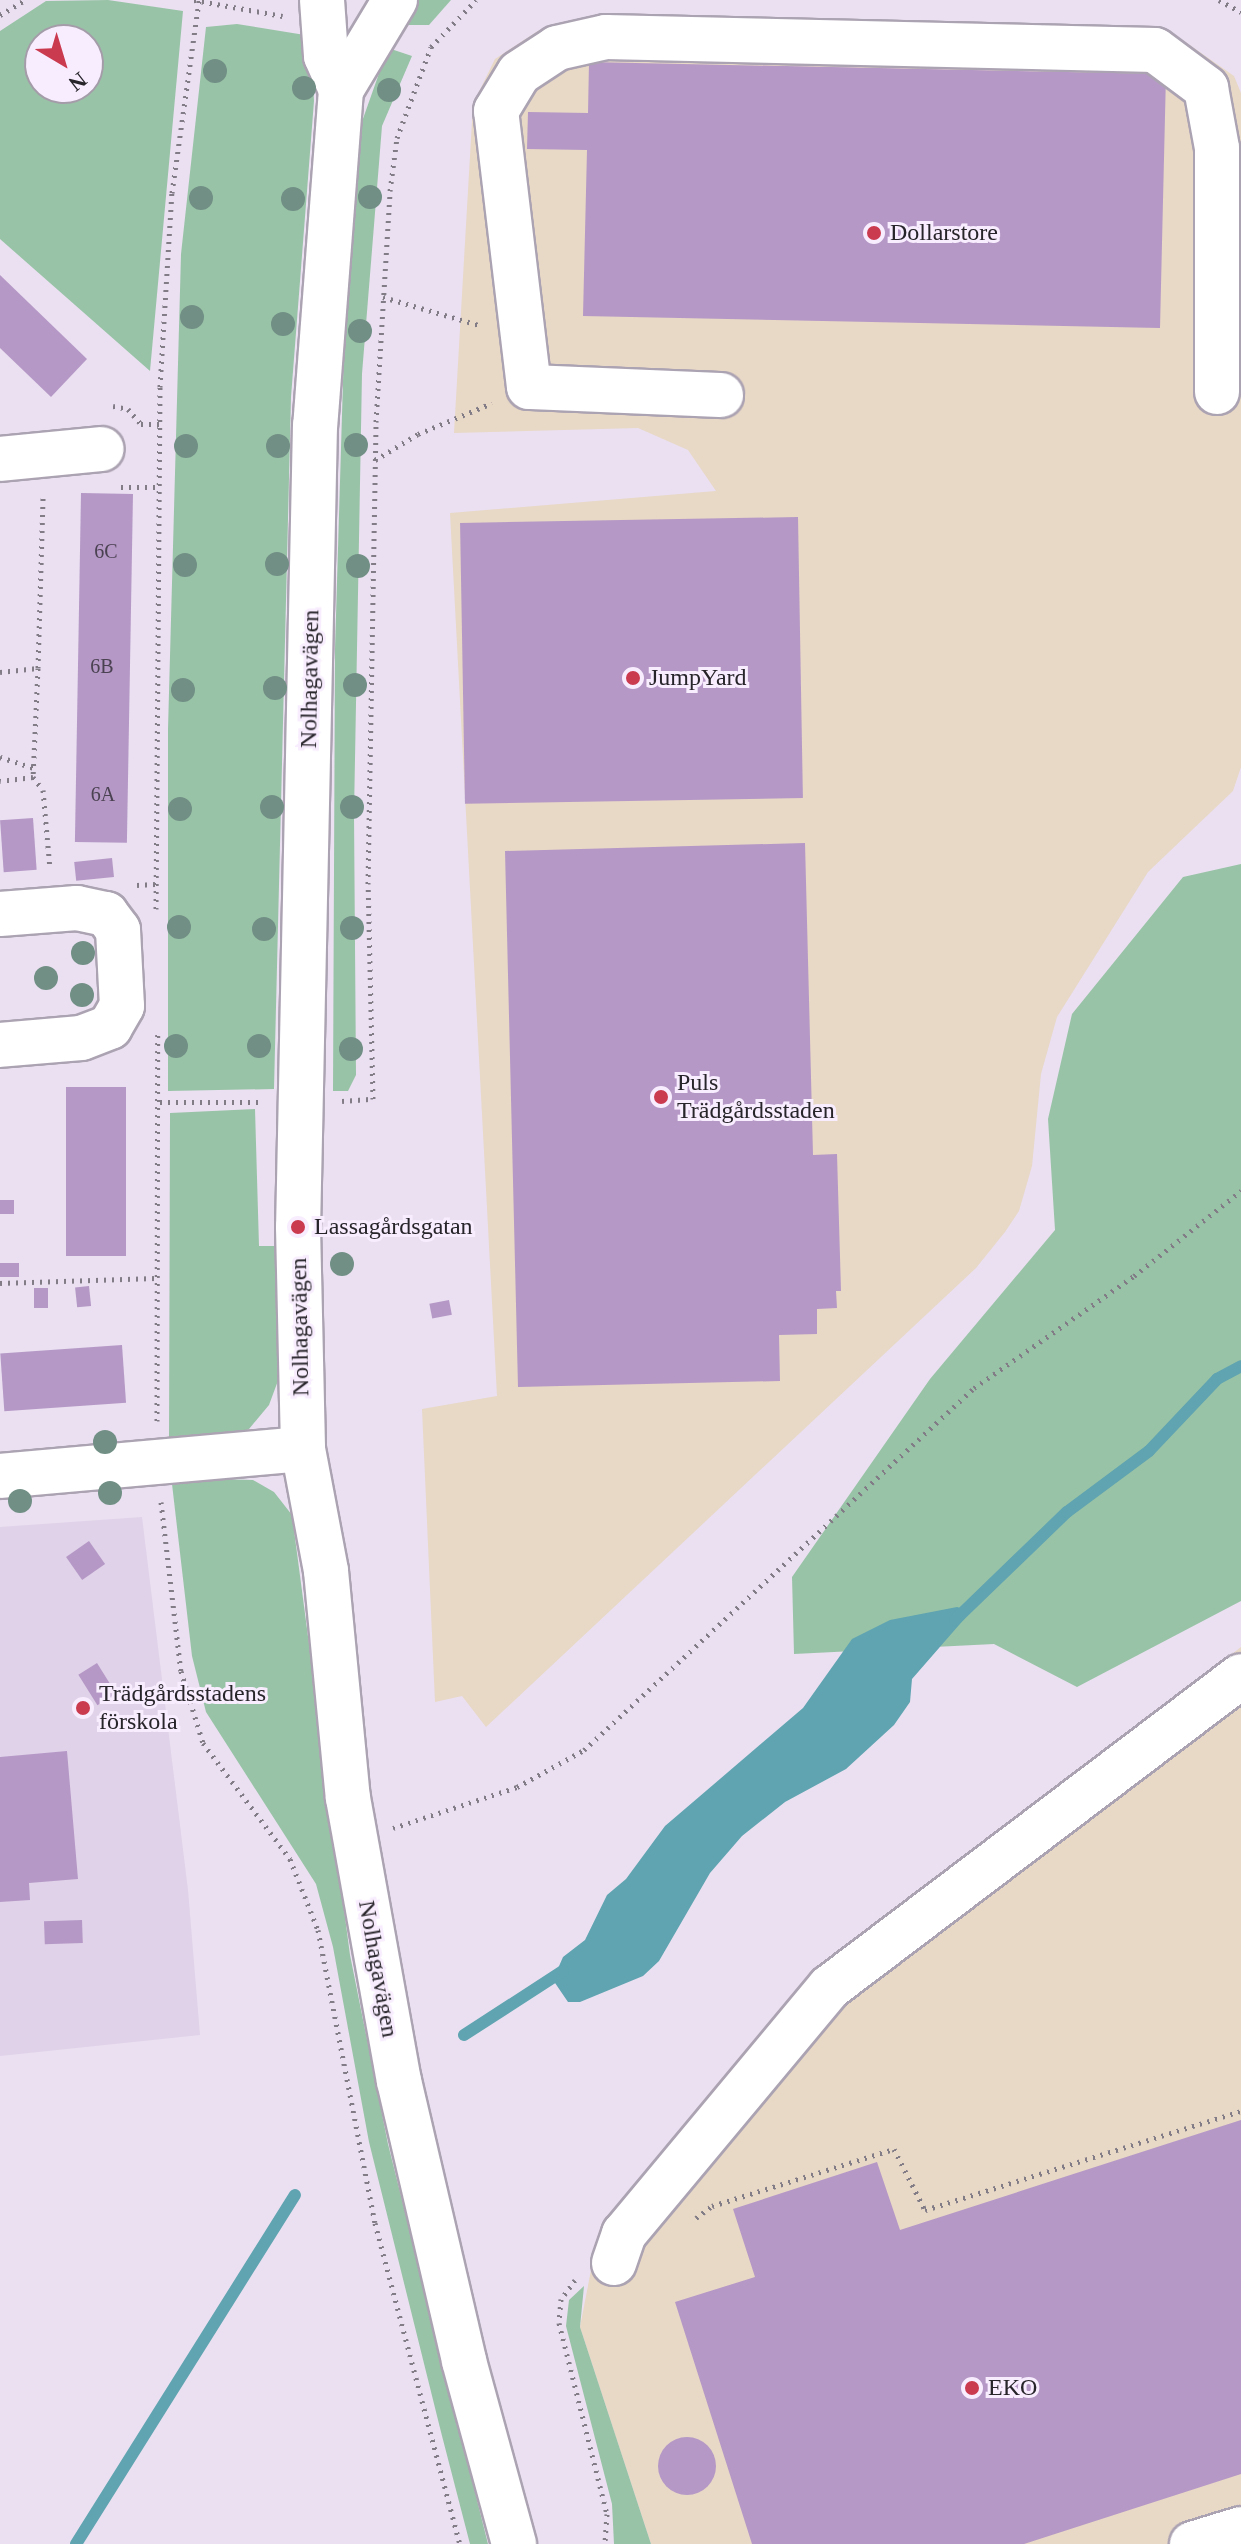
<!DOCTYPE html>
<meta charset="utf-8">
<style>
body{margin:0}
#map{position:relative;width:1241px;height:2544px;overflow:hidden;background:#eae0f1;font-family:Georgia,serif}
div>[style]{position:absolute}
.commercial>*{inset:0;background:#e8d8c6}
.built>*{inset:0;background:#e0d2e9}
.green>*{inset:0;background:#99c3a7}
.water>*{inset:0;background:#5fa4b0}
.stream>*{height:12px;margin:-6px;padding:0 6px;transform-origin:6px;border-radius:6px;background:#5fa4b0}
.building>*{inset:0;background:#b598c6;transform-origin:0 0}
.round{border-radius:50%}
.path>*{height:5px;margin-top:-2.5px;transform-origin:0;background:repeating-linear-gradient(90deg,#827c87 0 2px,transparent 0 8px)}
.roads{filter:drop-shadow(2px 0 #aca3b2) drop-shadow(-2px 0 #aca3b2) drop-shadow(0 2px #aca3b2) drop-shadow(0 -2px #aca3b2)}
.minor>*{height:44px;margin:-22px;padding:0 22px;transform-origin:22px;border-radius:22px;background:#fff}
.trees>*{width:24px;height:24px;margin:-12px;border-radius:50%;background:#718f85}
.dots>*{width:22px;height:22px;translate:-50% -50%;box-sizing:border-box;border:4px solid #f8edfe;border-radius:50%}
span{translate:-50% -50%;white-space:nowrap;text-align:center;line-height:1.15;-webkit-text-stroke:6px #f8edfe;paint-order:stroke}
.number-label{font-size:20px;color:#4a4151}
.number-label span{-webkit-text-stroke-width:0}
.poi-label{font-size:24px;color:#27242a}
.left{translate:0 -50%;text-align:left}
.street-label{font-size:24px;color:#27242a}
.north{position:absolute;left:24px;top:24px;width:80px;height:80px;box-sizing:border-box;background:#f8edfe;border:2px solid #a49da9;border-radius:50%;rotate:142deg;font-size:22px;font-weight:700;line-height:32px;text-align:center;color:#27242a}
.north::after{content:'';display:block;margin:auto;width:28px;height:36px;background:#cb3b50;clip-path:polygon(50% 0,100% 100%,50% 72%,0 100%)}
</style>
<div id="map">
<div class="commercial">
<div style="clip-path:polygon(592px 16px,1171px 32px,1234px 76px,1241px 93px,1241px 767px,1233px 791px,1148px 872px,1057px 1017px,1041px 1074px,1032px 1166px,1019px 1211px,1005px 1232px,976px 1268px,486px 1727px,462px 1696px,435px 1702px,422px 1409px,497px 1396px,450px 513px,716px 491px,688px 450px,638px 428px,454px 433px,473px 104px,495px 59px,538px 31px)"></div>
<div style="clip-path:polygon(1241px 1647px,1241px 2544px,651px 2544px,580px 2327px,597px 2239px,819px 1975px)"></div>
</div>
<div class="built">
<div style="clip-path:polygon(142px 1517px,188px 1890px,200px 2035px,0 2056px,0 1527px)"></div>
</div>
<div class="green">
<div style="clip-path:polygon(evenodd,108px 0,183px 11px,150px 371px,0 239px,0 31px,46px 1px,108px 0,40px 40px,88px 40px,88px 88px,40px 88px,40px 40px)"></div>
<div style="clip-path:polygon(417px 0,451px 0,429px 25px,402px 25px)"></div>
<div style="clip-path:polygon(237px 24px,311px 36px,314px 101px,291px 397px,274px 1089px,168px 1091px,168px 729px,181px 254px,206px 27px)"></div>
<div style="clip-path:polygon(388px 48px,412px 56px,382px 126px,362px 374px,354px 814px,356px 1075px,348px 1091px,333px 1091px,335px 649px,347px 247px,359px 130px)"></div>
<div style="clip-path:polygon(1241px 864px,1241px 1601px,1077px 1687px,994px 1644px,794px 1654px,792px 1577px,930px 1379px,1055px 1230px,1048px 1119px,1072px 1014px,1183px 877px)"></div>
<div style="clip-path:polygon(255px 1109px,259px 1246px,276px 1246px,279px 1378px,269px 1405px,249px 1429px,222px 1440px,169px 1443px,170px 1113px)"></div>
<div style="clip-path:polygon(217px 1479px,253px 1480px,274px 1492px,292px 1515px,350px 1955px,388px 2144px,488px 2544px,470px 2544px,441px 2432px,369px 2142px,333px 1947px,316px 1884px,206px 1712px,192px 1656px,172px 1484px)"></div>
<div style="clip-path:polygon(584px 2286px,580px 2327px,651px 2544px,614px 2544px,612px 2504px,566px 2326px,569px 2300px)"></div>
</div>
<div class="water">
<div style="clip-path:polygon(957px 1607px,967px 1610px,966px 1617px,912px 1679px,910px 1702px,894px 1725px,846px 1769px,785px 1802px,742px 1836px,710px 1873px,659px 1961px,643px 1976px,580px 2002px,568px 2002px,553px 1980px,563px 1957px,585px 1940px,607px 1895px,626px 1879px,665px 1826px,803px 1708px,852px 1639px,890px 1620px)"></div>
</div>
<div class="stream">
<div style="left:955px;top:1620px;width:156px;rotate:-44deg"></div>
<div style="left:1067px;top:1512px;width:102px;rotate:-36.6deg"></div>
<div style="left:1149px;top:1451px;width:99px;rotate:-46.6deg"></div>
<div style="left:1217px;top:1379px;width:27px;rotate:-28deg"></div>
<div style="left:464px;top:2035px;width:118px;rotate:-32.9deg"></div>
<div style="left:76px;top:2544px;width:412px;rotate:-57.9deg"></div>
</div>
<div class="building">
<div style="clip-path:polygon(589px 62px,1166px 74px,1160px 328px,583px 316px,587px 150px,527px 149px,528px 112px,588px 113px)"></div>
<div style="clip-path:polygon(0 275px,87px 359px,51px 397px,0 348px)"></div>
<div style="left:81px;top:493px;width:52px;height:349px;rotate:1deg"></div>
<div style="left:798px;top:517px;width:281px;height:338px;rotate:89deg"></div>
<div style="left:33px;top:818px;width:52px;height:33px;rotate:86deg"></div>
<div style="clip-path:polygon(805px 843px,813px 1155px,837px 1154px,841px 1291px,836px 1291px,837px 1308px,817px 1309px,817px 1334px,779px 1335px,780px 1381px,518px 1387px,505px 851px)"></div>
<div style="left:112px;top:858px;width:19px;height:38px;rotate:84deg"></div>
<div style="left:66px;top:1087px;width:60px;height:169px"></div>
<div style="left:0;top:1200px;width:14px;height:14px"></div>
<div style="left:0;top:1263px;width:19px;height:14px"></div>
<div style="left:89px;top:1286px;width:20px;height:14px;rotate:84deg"></div>
<div style="left:34px;top:1288px;width:14px;height:20px"></div>
<div style="left:449px;top:1300px;width:15px;height:20px;rotate:79deg"></div>
<div style="left:122px;top:1345px;width:58px;height:122px;rotate:86deg"></div>
<div style="left:89px;top:1541px;width:28px;height:28px;rotate:55deg"></div>
<div style="left:97px;top:1663px;width:36px;height:22px;rotate:58deg"></div>
<div style="clip-path:polygon(67px 1751px,78px 1879px,29px 1883px,30px 1900px,0 1902px,0 1757px)"></div>
<div style="left:82px;top:1920px;width:23px;height:38px;rotate:88deg"></div>
<div style="clip-path:polygon(1241px 2120px,1241px 2474px,1024px 2544px,752px 2544px,675px 2302px,755px 2277px,733px 2209px,877px 2162px,900px 2230px)"></div>
<div class="round" style="left:658px;top:2437px;width:58px;height:58px"></div>
</div>
<div class="path">
<div style="left:194px;top:0;width:90px;rotate:10.2deg"></div>
<div style="left:1219px;top:0;width:25px;rotate:29deg"></div>
<div style="left:0;top:15px;width:29px;rotate:-31deg"></div>
<div style="left:383px;top:297px;width:103px;rotate:16.3deg"></div>
<div style="left:113px;top:406px;width:15px;rotate:11deg"></div>
<div style="left:128px;top:409px;width:20px;rotate:49deg"></div>
<div style="left:141px;top:424px;width:18px"></div>
<div style="left:375px;top:460px;width:50px;rotate:-31.2deg"></div>
<div style="left:418px;top:434px;width:80px;rotate:-22.7deg"></div>
<div style="left:121px;top:487px;width:38px"></div>
<div style="left:38px;top:668px;width:170px;rotate:-88.3deg"></div>
<div style="left:0;top:672px;width:38px;rotate:-6deg"></div>
<div style="left:38px;top:668px;width:109px;rotate:92.6deg"></div>
<div style="left:33px;top:777px;width:33px;rotate:173deg"></div>
<div style="left:0;top:757px;width:35px;rotate:18deg"></div>
<div style="left:33px;top:777px;width:16px;rotate:52deg"></div>
<div style="left:43px;top:790px;width:78px;rotate:84.9deg"></div>
<div style="left:137px;top:885px;width:18px;rotate:-3deg"></div>
<div style="left:156px;top:909px;width:522px;rotate:-89.56deg"></div>
<div style="left:160px;top:387px;width:194px;rotate:-86.5deg"></div>
<div style="left:172px;top:193px;width:195px;rotate:-82deg"></div>
<div style="left:342px;top:1101px;width:31px;rotate:-4deg"></div>
<div style="left:373px;top:1099px;width:215px;rotate:-91.3deg"></div>
<div style="left:368px;top:884px;width:462px;rotate:-89deg"></div>
<div style="left:376px;top:422px;width:231px;rotate:-86.5deg"></div>
<div style="left:390px;top:191px;width:53px;rotate:-82.5deg"></div>
<div style="left:397px;top:138px;width:97px;rotate:-69.5deg"></div>
<div style="left:431px;top:47px;width:65px;rotate:-46.2deg"></div>
<div style="left:160px;top:1102px;width:100px"></div>
<div style="left:0;top:1283px;width:156px;rotate:-1.8deg"></div>
<div style="left:157px;top:1421px;width:390px;rotate:-89.9deg"></div>
<div style="left:161px;top:1502px;width:170px;rotate:83.3deg"></div>
<div style="left:181px;top:1671px;width:75px;rotate:73deg"></div>
<div style="left:203px;top:1743px;width:145px;rotate:53.1deg"></div>
<div style="left:290px;top:1859px;width:76px;rotate:68.5deg"></div>
<div style="left:318px;top:1930px;width:298px;rotate:79deg"></div>
<div style="left:375px;top:2223px;width:332px;rotate:75.2deg"></div>
<div style="left:393px;top:1828px;width:131px;rotate:-18.3deg"></div>
<div style="left:517px;top:1787px;width:77px;rotate:-28.9deg"></div>
<div style="left:584px;top:1750px;width:532px;rotate:-42.87deg"></div>
<div style="left:974px;top:1388px;width:195px;rotate:-35deg"></div>
<div style="left:1134px;top:1276px;width:137px;rotate:-38.5deg"></div>
<div style="left:696px;top:2218px;width:20px;rotate:-37deg"></div>
<div style="left:712px;top:2206px;width:191px;rotate:-17.4deg"></div>
<div style="left:894px;top:2149px;width:68px;rotate:63.1deg"></div>
<div style="left:925px;top:2210px;width:331px;rotate:-17.4deg"></div>
<div style="left:575px;top:2280px;width:24px;rotate:126deg"></div>
<div style="left:561px;top:2299px;width:24px;rotate:95deg"></div>
<div style="left:559px;top:2323px;width:197px;rotate:75.9deg"></div>
<div style="left:607px;top:2514px;width:30px;rotate:94deg"></div>
</div>
<div class="roads">
<div class="minor">
<div style="left:322px;top:0;width:56px;rotate:85.9deg"></div>
<div style="left:326px;top:56px;width:37px;rotate:66deg"></div>
<div style="left:395px;top:0;width:105px;rotate:121deg"></div>
<div style="left:341px;top:90px;width:336px;rotate:94.4deg"></div>
<div style="left:315px;top:425px;width:802px;rotate:91.21deg"></div>
<div style="left:298px;top:1227px;width:222px;rotate:88.7deg"></div>
<div style="left:303px;top:1449px;width:124px;rotate:79.3deg"></div>
<div style="left:326px;top:1571px;width:228px;rotate:84.5deg"></div>
<div style="left:348px;top:1798px;width:288px;rotate:79.8deg"></div>
<div style="left:399px;top:2081px;width:287px;rotate:76.9deg"></div>
<div style="left:464px;top:2361px;width:190px;rotate:74.7deg"></div>
<div style="left:721px;top:395px;width:192px;rotate:-177.6deg"></div>
<div style="left:529px;top:387px;width:278px;rotate:-96.8deg"></div>
<div style="left:496px;top:111px;width:44px;rotate:-58.8deg"></div>
<div style="left:519px;top:73px;width:45px;rotate:-33.3deg"></div>
<div style="left:557px;top:48px;width:50px;rotate:-12.7deg"></div>
<div style="left:606px;top:37px;width:549px;rotate:1.36deg"></div>
<div style="left:1155px;top:50px;width:64px;rotate:36.7deg"></div>
<div style="left:1206px;top:88px;width:61px;rotate:79.6deg"></div>
<div style="left:1217px;top:148px;width:244px;rotate:90deg"></div>
<div style="left:0;top:459px;width:102px;rotate:-5.6deg"></div>
<div style="left:0;top:914px;width:77px;rotate:-4.5deg"></div>
<div style="left:77px;top:908px;width:30px;rotate:12deg"></div>
<div style="left:106px;top:914px;width:20px;rotate:53deg"></div>
<div style="left:118px;top:930px;width:76px;rotate:87deg"></div>
<div style="left:122px;top:1006px;width:24px;rotate:120deg"></div>
<div style="left:110px;top:1027px;width:31px;rotate:159deg"></div>
<div style="left:81px;top:1038px;width:81px;rotate:175.1deg"></div>
<div style="left:0;top:1476px;width:304px;rotate:-5.1deg"></div>
<div style="left:614px;top:2263px;width:31px;rotate:-71deg"></div>
<div style="left:624px;top:2234px;width:322px;rotate:-50.2deg"></div>
<div style="left:830px;top:1987px;width:515px;rotate:-37.11deg"></div>
<div style="left:1192px;top:2544px;width:51px;rotate:-17deg"></div>
</div>
</div>
<div class="trees">
<div style="left:215px;top:71px"></div>
<div style="left:304px;top:88px"></div>
<div style="left:389px;top:90px"></div>
<div style="left:370px;top:197px"></div>
<div style="left:201px;top:198px"></div>
<div style="left:293px;top:199px"></div>
<div style="left:192px;top:317px"></div>
<div style="left:283px;top:324px"></div>
<div style="left:360px;top:331px"></div>
<div style="left:356px;top:445px"></div>
<div style="left:186px;top:446px"></div>
<div style="left:278px;top:446px"></div>
<div style="left:277px;top:564px"></div>
<div style="left:185px;top:565px"></div>
<div style="left:358px;top:566px"></div>
<div style="left:355px;top:685px"></div>
<div style="left:275px;top:688px"></div>
<div style="left:183px;top:690px"></div>
<div style="left:272px;top:807px"></div>
<div style="left:352px;top:807px"></div>
<div style="left:180px;top:809px"></div>
<div style="left:179px;top:927px"></div>
<div style="left:352px;top:928px"></div>
<div style="left:264px;top:929px"></div>
<div style="left:83px;top:953px"></div>
<div style="left:46px;top:978px"></div>
<div style="left:82px;top:995px"></div>
<div style="left:176px;top:1046px"></div>
<div style="left:259px;top:1046px"></div>
<div style="left:351px;top:1049px"></div>
<div style="left:342px;top:1264px"></div>
<div style="left:105px;top:1442px"></div>
<div style="left:110px;top:1493px"></div>
<div style="left:20px;top:1501px"></div>
</div>
<div class="dots">
<div style="left:874px;top:233px;background:#cb3b50"></div>
<div style="left:633px;top:678px;background:#cb3b50"></div>
<div style="left:661px;top:1097px;background:#cb3b50"></div>
<div style="left:298px;top:1227px;background:#cb3b50"></div>
<div style="left:83px;top:1708px;background:#cb3b50"></div>
<div style="left:972px;top:2388px;background:#cb3b50"></div>
</div>
<div class="number-label">
<span style="left:106px;top:551px">6C</span>
<span style="left:102px;top:666px">6B</span>
<span style="left:103px;top:794px">6A</span>
</div>
<div class="poi-label">
<span class="left" style="left:890px;top:233px">Dollarstore</span>
<span class="left" style="left:649px;top:678px">JumpYard</span>
<span class="left" style="left:677px;top:1097px">Puls<br>Trädgårdsstaden</span>
<span class="left" style="left:314px;top:1227px">Lassagårdsgatan</span>
<span class="left" style="left:99px;top:1708px">Trädgårdsstadens<br>förskola</span>
<span class="left" style="left:988px;top:2388px">EKO</span>
</div>
<div class="street-label">
<span style="left:310px;top:679px;rotate:-89deg">Nolhagavägen</span>
<span style="left:300px;top:1327px;rotate:-91deg">Nolhagavägen</span>
<span style="left:378px;top:1969px;rotate:80deg">Nolhagavägen</span>
</div>
<div class="north">N</div>
</div>
